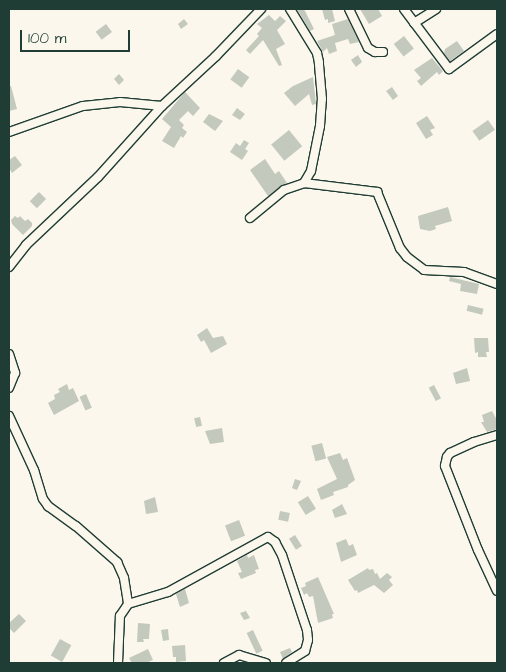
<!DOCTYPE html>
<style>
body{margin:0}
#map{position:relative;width:506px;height:672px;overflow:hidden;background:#fbf7ec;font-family:"Architects Daughter",sans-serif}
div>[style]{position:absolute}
.building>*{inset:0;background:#c4c9be;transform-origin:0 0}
.roads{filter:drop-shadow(1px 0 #1f3d34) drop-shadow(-1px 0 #1f3d34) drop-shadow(0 1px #1f3d34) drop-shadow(0 -1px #1f3d34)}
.minor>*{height:8px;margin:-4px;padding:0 4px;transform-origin:4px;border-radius:4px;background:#fbf7ec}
span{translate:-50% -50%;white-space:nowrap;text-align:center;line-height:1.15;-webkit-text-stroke:4px #fbf7ec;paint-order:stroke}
.frame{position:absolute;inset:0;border:10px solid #1f3d34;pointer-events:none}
.scale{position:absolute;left:20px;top:30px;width:110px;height:22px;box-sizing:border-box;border:2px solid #1f3d34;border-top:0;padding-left:6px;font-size:15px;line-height:18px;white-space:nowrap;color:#1f3d34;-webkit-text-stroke:4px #fbf7ec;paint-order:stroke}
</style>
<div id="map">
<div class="building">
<div style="clip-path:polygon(297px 9px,304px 9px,314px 29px,310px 31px)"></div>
<div style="clip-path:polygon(322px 9px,332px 9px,335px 21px,328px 23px,328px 19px,325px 20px)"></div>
<div style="clip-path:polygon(360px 9px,378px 9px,382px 16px,369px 24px)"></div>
<div style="clip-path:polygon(269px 15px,275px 21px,280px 16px,286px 21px,277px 30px,285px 44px,276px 49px,282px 65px,279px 66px,263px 40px,250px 54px,246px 50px,259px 36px,257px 34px,262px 28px,257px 24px)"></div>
<div style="clip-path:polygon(184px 19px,188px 24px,181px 29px,178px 24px)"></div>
<div style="clip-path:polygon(348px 19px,359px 42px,350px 44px,348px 39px,335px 43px,337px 51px,329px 54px,327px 48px,323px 52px,317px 41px,335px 35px,332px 24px)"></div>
<div style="left:106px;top:24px;width:10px;height:13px;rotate:53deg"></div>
<div style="left:404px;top:36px;width:16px;height:13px;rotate:52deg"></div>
<div style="clip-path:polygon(457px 41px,464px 51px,450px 61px,444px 53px,445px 49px)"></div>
<div style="clip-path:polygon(358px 55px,362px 62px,356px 67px,351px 60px)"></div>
<div style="clip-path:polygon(432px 58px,443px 71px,439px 75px,437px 72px,421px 86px,417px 81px,421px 78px,414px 70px)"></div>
<div style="left:238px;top:69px;width:14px;height:13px;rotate:36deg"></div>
<div style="clip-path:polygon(119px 74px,124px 80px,119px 85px,114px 79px)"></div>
<div style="clip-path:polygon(313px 77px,316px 104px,312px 105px,309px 94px,295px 106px,284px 93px,293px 86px)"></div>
<div style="clip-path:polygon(9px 86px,11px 86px,17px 109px,9px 111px)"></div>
<div style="clip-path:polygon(392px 87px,398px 96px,393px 100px,386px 91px)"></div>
<div style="clip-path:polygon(185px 92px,200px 108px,193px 116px,188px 111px,179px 120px,184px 125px,182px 128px,187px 132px,183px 138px,181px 136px,174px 148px,162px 141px,171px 127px,162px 119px)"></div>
<div style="clip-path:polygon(237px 108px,245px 114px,240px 120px,232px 115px)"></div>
<div style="clip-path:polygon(209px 114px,223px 121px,215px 131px,203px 122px)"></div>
<div style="clip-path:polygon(427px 116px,435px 128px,430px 130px,433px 135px,426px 139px,416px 123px)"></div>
<div style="left:488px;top:120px;width:12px;height:19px;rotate:55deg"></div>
<div style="left:289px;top:130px;width:21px;height:23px;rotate:51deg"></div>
<div style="clip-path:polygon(244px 140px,249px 143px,245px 149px,248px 151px,242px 160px,230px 152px,236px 143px,240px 146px)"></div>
<div style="clip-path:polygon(15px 156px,22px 165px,12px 173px,9px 168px,9px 160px)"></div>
<div style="clip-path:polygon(265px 159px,275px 174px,279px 171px,287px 183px,268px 196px,250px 170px)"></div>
<div style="left:39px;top:192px;width:10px;height:13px;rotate:45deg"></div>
<div style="clip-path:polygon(448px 207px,452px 221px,435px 226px,436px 229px,430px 231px,420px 229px,418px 216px)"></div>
<div style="clip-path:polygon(15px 216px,18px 218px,20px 216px,25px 221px,28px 219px,32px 223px,32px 226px,23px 235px,12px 224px,11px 220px)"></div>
<div style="clip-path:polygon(450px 277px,479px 284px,477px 294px,460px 291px,461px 284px,449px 281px)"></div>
<div style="left:468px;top:305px;width:16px;height:6px;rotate:14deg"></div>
<div style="clip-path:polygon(207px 328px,213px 338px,223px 336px,227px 344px,211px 353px,204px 340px,201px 342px,197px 335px)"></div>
<div style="clip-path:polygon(474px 338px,488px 338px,489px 352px,486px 352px,487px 357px,478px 357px,478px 352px,475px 353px)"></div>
<div style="clip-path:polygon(467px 368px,470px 381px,456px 384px,453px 373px)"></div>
<div style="clip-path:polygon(67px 384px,69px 390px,73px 388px,79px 401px,54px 415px,48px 403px,55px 399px,54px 395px,60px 392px,58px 389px)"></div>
<div style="left:434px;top:385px;width:15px;height:6px;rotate:62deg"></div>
<div style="left:86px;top:394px;width:15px;height:7px;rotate:67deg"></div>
<div style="clip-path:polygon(492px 411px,497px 420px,497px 429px,487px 432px,481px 422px,484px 422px,482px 415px)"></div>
<div style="left:200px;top:417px;width:9px;height:6px;rotate:77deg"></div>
<div style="clip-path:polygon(222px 428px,224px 442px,210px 444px,205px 431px)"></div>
<div style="left:322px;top:443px;width:16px;height:11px;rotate:75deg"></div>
<div style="clip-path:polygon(340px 453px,343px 460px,347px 458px,355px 480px,348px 485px,348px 487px,333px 492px,334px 495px,321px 500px,317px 489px,337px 479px,327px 457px)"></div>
<div style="clip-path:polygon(295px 479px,301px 481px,297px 490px,292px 488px)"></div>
<div style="left:308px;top:496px;width:15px;height:12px;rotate:58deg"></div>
<div style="clip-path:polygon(155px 497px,158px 512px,146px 514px,144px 501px)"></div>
<div style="clip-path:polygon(342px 504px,347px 514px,335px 518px,332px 510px)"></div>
<div style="left:280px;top:511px;width:10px;height:9px;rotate:11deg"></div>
<div style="left:239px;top:520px;width:17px;height:15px;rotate:69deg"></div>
<div style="left:295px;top:535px;width:13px;height:7px;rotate:58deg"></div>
<div style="clip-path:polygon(346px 539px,349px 546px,353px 544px,357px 555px,341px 562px,336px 543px)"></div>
<div style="clip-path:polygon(247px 555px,248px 558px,254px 555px,259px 569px,255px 570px,256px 573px,241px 579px,238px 573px,242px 572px,237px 561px)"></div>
<div style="clip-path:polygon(368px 568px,369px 570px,373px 569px,375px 574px,377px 573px,380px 579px,387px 573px,392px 577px,389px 580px,393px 585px,384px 593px,374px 585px,358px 593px,357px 590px,355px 591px,348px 580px)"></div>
<div style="clip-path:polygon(318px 577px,334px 614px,332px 614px,333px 618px,318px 623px,313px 596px,309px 597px,307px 593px,304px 595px,301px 588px,306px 586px,305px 583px)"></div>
<div style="clip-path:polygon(185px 589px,189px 603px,180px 607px,176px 594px)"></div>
<div style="clip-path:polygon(246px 611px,250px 618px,244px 620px,240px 613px)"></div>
<div style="clip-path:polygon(19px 614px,26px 621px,14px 633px,9px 628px,9px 623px)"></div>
<div style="clip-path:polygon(138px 623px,150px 624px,149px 639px,143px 639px,144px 642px,137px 642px)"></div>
<div style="clip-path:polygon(168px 629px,169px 640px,163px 641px,161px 630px)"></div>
<div style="left:253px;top:630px;width:23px;height:7px;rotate:65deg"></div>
<div style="left:60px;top:639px;width:13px;height:19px;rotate:29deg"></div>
<div style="clip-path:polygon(185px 645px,186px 661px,176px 662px,176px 657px,173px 657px,172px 646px)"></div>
<div style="clip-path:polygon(290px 648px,292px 652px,283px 659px,280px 652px)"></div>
<div style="clip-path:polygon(148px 649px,153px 660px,146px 663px,132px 663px,129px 658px)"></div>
</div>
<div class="roads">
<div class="minor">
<div style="left:349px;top:9px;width:43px;rotate:64deg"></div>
<div style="left:368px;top:48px;width:8px;rotate:30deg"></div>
<div style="left:375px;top:52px;width:8px"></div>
<div style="left:404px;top:9px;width:75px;rotate:53.1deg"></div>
<div style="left:449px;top:69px;width:59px;rotate:-36.1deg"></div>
<div style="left:414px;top:23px;width:26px;rotate:-32deg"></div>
<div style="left:9px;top:132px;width:78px;rotate:-19.4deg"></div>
<div style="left:83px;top:106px;width:37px;rotate:-6deg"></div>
<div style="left:120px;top:102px;width:42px;rotate:5.4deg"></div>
<div style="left:304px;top:183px;width:74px;rotate:7deg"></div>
<div style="left:377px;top:192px;width:61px;rotate:67.7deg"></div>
<div style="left:400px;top:248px;width:11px;rotate:52deg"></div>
<div style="left:407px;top:257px;width:21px;rotate:37deg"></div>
<div style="left:424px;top:270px;width:40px;rotate:2.9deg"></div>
<div style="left:464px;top:272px;width:35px;rotate:20deg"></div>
<div style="left:250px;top:218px;width:44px;rotate:-39.5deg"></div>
<div style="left:284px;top:190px;width:21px;rotate:-19deg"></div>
<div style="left:304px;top:183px;width:14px;rotate:-60deg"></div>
<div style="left:311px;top:171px;width:46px;rotate:-78.7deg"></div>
<div style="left:320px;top:126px;width:27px;rotate:-86deg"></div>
<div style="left:322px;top:99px;width:37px;rotate:-95deg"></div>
<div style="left:319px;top:62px;width:9px;rotate:-103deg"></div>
<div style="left:317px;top:53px;width:52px;rotate:-121.5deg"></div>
<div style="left:9px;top:267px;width:28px;rotate:-52deg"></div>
<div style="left:26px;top:245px;width:99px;rotate:-43.4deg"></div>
<div style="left:98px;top:177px;width:96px;rotate:-48deg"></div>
<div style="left:162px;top:106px;width:74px;rotate:-42.8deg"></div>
<div style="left:216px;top:56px;width:65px;rotate:-46.2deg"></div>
<div style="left:9px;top:354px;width:20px;rotate:72deg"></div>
<div style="left:15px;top:373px;width:16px;rotate:112deg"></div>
<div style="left:9px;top:416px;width:60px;rotate:65.2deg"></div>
<div style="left:34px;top:470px;width:30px;rotate:73deg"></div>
<div style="left:43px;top:499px;width:9px;rotate:54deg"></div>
<div style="left:48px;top:506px;width:34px;rotate:36deg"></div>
<div style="left:76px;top:526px;width:55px;rotate:41.3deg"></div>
<div style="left:117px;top:562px;width:17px;rotate:66deg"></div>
<div style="left:124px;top:578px;width:26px;rotate:81deg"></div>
<div style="left:497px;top:435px;width:24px;rotate:163deg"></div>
<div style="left:474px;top:442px;width:26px;rotate:155deg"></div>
<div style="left:450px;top:453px;width:5px;rotate:127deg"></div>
<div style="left:447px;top:457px;width:9px;rotate:103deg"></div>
<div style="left:445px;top:466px;width:90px;rotate:68.6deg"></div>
<div style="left:478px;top:550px;width:45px;rotate:65.1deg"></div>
<div style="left:118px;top:663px;width:47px;rotate:-87.6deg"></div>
<div style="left:120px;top:616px;width:14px;rotate:-56deg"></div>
<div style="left:128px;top:604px;width:42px;rotate:-16.7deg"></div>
<div style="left:168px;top:592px;width:114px;rotate:-28.8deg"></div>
<div style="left:268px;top:537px;width:9px;rotate:36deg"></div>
<div style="left:275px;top:542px;width:15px;rotate:62deg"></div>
<div style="left:282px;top:555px;width:79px;rotate:71.6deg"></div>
<div style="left:307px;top:630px;width:10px;rotate:84deg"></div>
<div style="left:308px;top:640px;width:11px;rotate:105deg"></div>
<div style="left:305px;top:651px;width:22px;rotate:148deg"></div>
<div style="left:224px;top:663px;width:17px;rotate:-28deg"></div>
<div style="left:239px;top:655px;width:28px;rotate:17deg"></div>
</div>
</div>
<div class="frame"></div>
<div class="scale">100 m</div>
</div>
